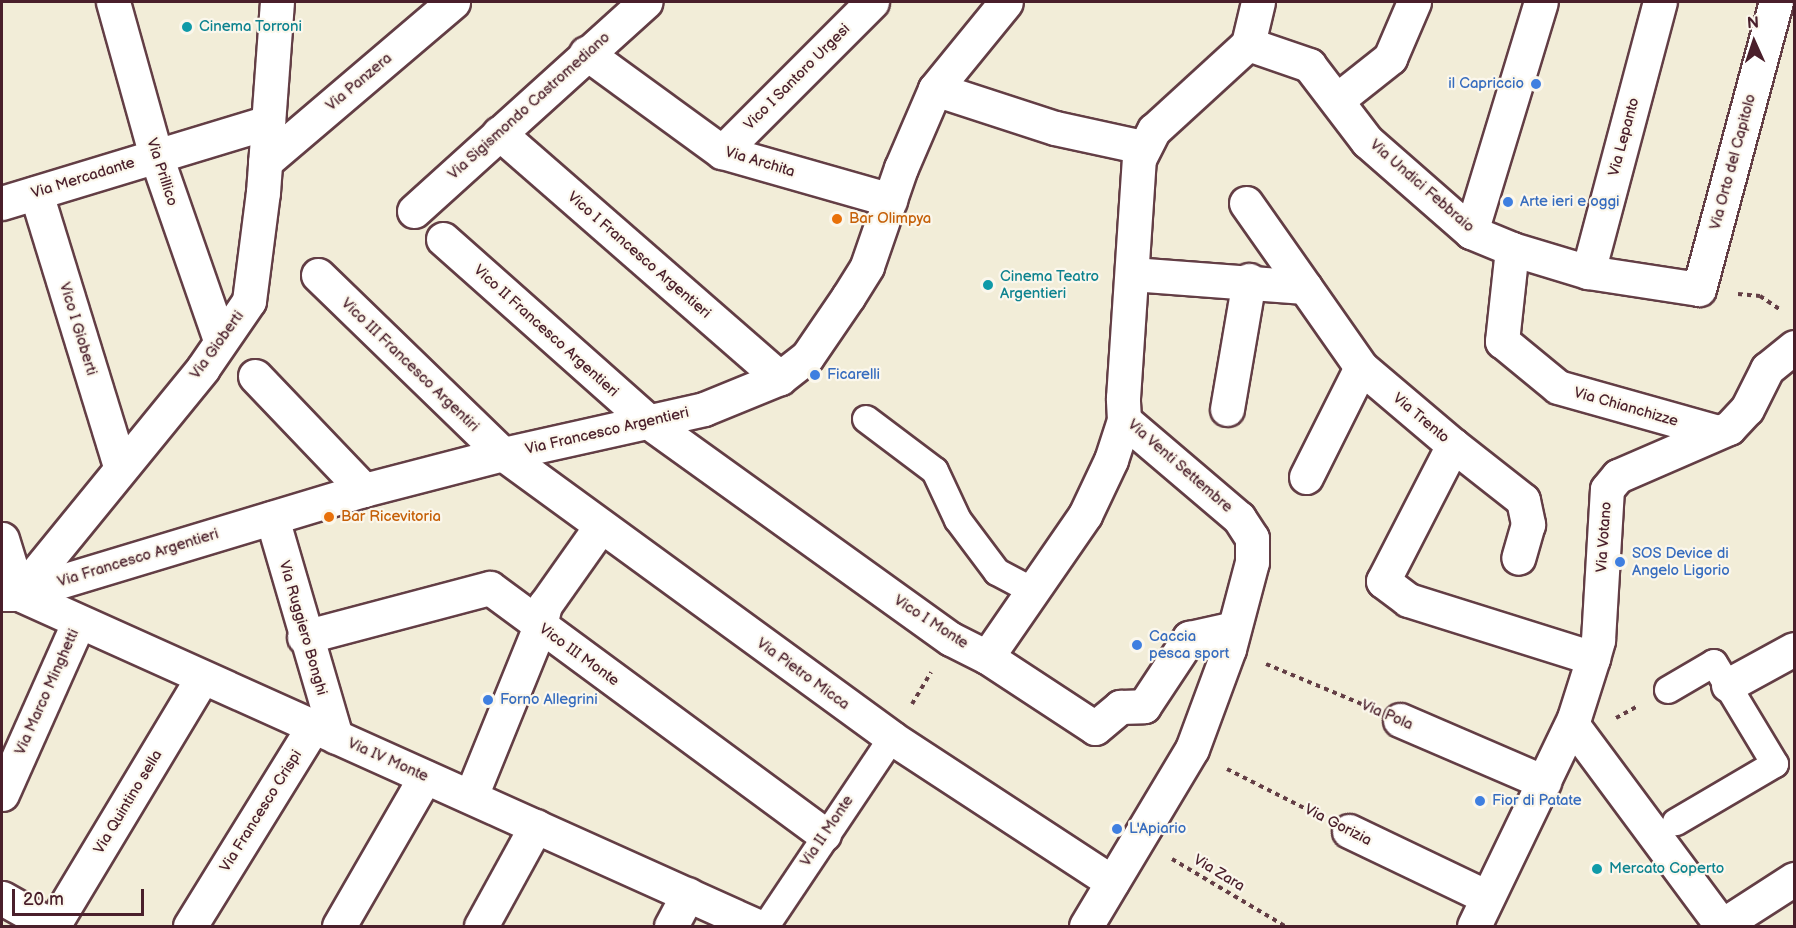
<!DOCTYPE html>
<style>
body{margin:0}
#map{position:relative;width:1796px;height:928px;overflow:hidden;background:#f2edd8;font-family:"Balsamiq Sans",sans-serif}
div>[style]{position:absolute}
.path>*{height:4px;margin-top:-2px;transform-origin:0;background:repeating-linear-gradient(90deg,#633e45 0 4.5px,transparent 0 9px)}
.roads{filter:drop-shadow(2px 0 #633e45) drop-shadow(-2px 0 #633e45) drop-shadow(0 2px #633e45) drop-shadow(0 -2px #633e45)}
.service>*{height:26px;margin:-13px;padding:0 13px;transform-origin:13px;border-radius:13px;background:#fff}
.pedestrian>*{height:33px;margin:-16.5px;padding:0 16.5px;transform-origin:16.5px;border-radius:16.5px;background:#fff}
.minor>*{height:33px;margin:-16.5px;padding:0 16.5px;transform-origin:16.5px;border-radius:16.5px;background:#fff}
.tertiary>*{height:33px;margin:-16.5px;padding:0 16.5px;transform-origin:16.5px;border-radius:16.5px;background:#fff}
.dots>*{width:16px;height:16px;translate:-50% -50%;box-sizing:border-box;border:3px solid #fbf7ec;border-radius:50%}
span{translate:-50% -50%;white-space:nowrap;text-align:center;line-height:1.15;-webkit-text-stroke:4.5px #fbf7ec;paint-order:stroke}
.culture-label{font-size:15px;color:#0d838f}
.left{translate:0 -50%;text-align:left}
.street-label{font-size:15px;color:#4a1f2b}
.shop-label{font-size:15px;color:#366cbe}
.right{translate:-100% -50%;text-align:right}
.food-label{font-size:15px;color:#c56008}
.frame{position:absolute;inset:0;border:3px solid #4a1f2b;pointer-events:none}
.north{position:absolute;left:1724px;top:12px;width:60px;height:60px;-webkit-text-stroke:4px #fbf7ec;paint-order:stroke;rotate:357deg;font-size:16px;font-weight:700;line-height:24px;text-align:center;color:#4a1f2b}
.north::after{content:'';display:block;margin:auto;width:21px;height:27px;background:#4a1f2b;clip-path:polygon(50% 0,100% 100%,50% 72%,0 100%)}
.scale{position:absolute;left:12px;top:889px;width:132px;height:27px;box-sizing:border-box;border:3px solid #4a1f2b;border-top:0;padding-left:8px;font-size:18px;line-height:21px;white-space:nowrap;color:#4a1f2b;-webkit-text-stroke:4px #fbf7ec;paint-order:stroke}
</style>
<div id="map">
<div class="path">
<div style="left:1738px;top:294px;width:22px;rotate:5deg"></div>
<div style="left:1760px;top:296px;width:25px;rotate:34deg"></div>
<div style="left:1266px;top:664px;width:106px;rotate:22.7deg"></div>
<div style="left:912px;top:704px;width:37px;rotate:-59deg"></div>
<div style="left:1616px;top:718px;width:25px;rotate:-29deg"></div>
<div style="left:1227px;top:769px;width:97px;rotate:26.8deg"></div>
<div style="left:1172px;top:859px;width:131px;rotate:30.7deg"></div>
</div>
<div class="roads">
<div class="service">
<div style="left:866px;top:419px;width:86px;rotate:37deg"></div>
<div style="left:935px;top:471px;width:54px;rotate:64.9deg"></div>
<div style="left:958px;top:520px;width:65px;rotate:53.1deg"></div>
<div style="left:997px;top:572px;width:38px;rotate:28deg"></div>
<div style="left:1668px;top:690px;width:53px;rotate:-30.4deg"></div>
<div style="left:1714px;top:663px;width:118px;rotate:58.9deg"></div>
<div style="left:1775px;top:764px;width:115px;rotate:149.6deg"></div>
<div style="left:766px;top:926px;width:226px;rotate:-56.2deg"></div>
</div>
<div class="pedestrian">
<div style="left:935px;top:89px;width:126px;rotate:18deg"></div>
<div style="left:1055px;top:128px;width:90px;rotate:12.2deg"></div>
<div style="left:1400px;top:720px;width:157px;rotate:23.3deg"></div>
<div style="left:1349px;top:831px;width:153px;rotate:25.6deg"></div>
</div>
<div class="minor">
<div style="left:113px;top:2px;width:160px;rotate:74.4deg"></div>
<div style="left:156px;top:156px;width:195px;rotate:70.8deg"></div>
<div style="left:1258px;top:2px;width:43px;rotate:103.4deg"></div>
<div style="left:1248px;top:44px;width:65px;rotate:19deg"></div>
<div style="left:1309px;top:65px;width:96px;rotate:52.7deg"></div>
<div style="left:1367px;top:141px;width:138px;rotate:41.2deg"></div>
<div style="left:1471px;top:232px;width:44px;rotate:22.5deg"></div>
<div style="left:1512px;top:249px;width:79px;rotate:16.8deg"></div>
<div style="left:1588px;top:272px;width:112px;rotate:8.7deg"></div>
<div style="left:1699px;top:289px;width:297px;rotate:-75deg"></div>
<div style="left:586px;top:53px;width:168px;rotate:36.1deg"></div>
<div style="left:722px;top:152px;width:175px;rotate:15.9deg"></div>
<div style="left:1337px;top:100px;width:68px;rotate:-38.4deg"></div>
<div style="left:1390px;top:58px;width:61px;rotate:-66.8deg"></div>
<div style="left:499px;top:133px;width:373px;rotate:41.1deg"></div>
<div style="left:722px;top:152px;width:212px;rotate:-45deg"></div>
<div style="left:265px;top:162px;width:247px;rotate:-40.4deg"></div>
<div style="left:36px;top:193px;width:286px;rotate:72.9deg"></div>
<div style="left:2px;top:203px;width:278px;rotate:-16.9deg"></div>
<div style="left:1246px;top:203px;width:103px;rotate:54.9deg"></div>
<div style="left:414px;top:211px;width:312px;rotate:-42.1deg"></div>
<div style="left:1471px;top:232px;width:240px;rotate:-73.1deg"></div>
<div style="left:443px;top:239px;width:277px;rotate:41.6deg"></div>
<div style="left:650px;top:423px;width:370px;rotate:35.7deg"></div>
<div style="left:951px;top:639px;width:40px;rotate:26.6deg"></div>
<div style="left:987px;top:657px;width:129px;rotate:33.3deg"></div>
<div style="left:1095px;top:728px;width:33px;rotate:-40deg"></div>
<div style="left:1120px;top:707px;width:24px;rotate:-2deg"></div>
<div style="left:1144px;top:706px;width:82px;rotate:-56.5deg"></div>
<div style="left:1189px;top:638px;width:46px;rotate:-12.5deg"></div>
<div style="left:1512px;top:249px;width:93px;rotate:96.2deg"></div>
<div style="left:1502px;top:341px;width:72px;rotate:39.4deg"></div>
<div style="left:1558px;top:387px;width:163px;rotate:15.7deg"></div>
<div style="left:1588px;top:272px;width:279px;rotate:-75.1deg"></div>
<div style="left:1132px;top:274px;width:173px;rotate:4.3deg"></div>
<div style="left:1305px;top:287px;width:98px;rotate:55deg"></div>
<div style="left:1361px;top:367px;width:121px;rotate:40.3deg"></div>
<div style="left:1453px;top:445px;width:153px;rotate:117.2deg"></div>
<div style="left:1383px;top:581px;width:31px;rotate:37deg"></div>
<div style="left:1408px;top:600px;width:194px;rotate:17.4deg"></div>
<div style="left:318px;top:275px;width:257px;rotate:44.1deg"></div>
<div style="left:503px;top:454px;width:482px;rotate:36.1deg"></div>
<div style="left:892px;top:738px;width:263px;rotate:33.2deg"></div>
<div style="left:255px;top:376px;width:158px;rotate:46.3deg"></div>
<div style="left:1227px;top:409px;width:131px;rotate:-80.3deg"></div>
<div style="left:1453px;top:445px;width:89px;rotate:38.2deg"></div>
<div style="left:1523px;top:500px;width:25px;rotate:78deg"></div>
<div style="left:1528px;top:524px;width:35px;rotate:106deg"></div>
<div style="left:1306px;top:477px;width:123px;rotate:-63.4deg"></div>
<div style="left:272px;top:518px;width:228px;rotate:73.7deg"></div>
<div style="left:19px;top:594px;width:360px;rotate:-16.8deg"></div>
<div style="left:364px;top:490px;width:144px;rotate:-14.5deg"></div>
<div style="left:503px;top:454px;width:206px;rotate:-12.6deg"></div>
<div style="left:704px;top:409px;width:82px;rotate:-22.2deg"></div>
<div style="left:780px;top:378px;width:34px;rotate:-38deg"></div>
<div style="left:807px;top:357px;width:73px;rotate:-55.7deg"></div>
<div style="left:848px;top:297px;width:36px;rotate:-58deg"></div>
<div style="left:867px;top:266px;width:104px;rotate:-70.9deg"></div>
<div style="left:901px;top:168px;width:86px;rotate:-66.7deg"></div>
<div style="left:935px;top:89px;width:112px;rotate:-50.8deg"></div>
<div style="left:19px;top:594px;width:291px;rotate:-50.8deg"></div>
<div style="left:203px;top:368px;width:81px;rotate:-55.5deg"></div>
<div style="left:249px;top:301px;width:110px;rotate:-82.7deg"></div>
<div style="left:263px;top:192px;width:191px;rotate:-85.8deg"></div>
<div style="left:304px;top:637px;width:192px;rotate:-14.8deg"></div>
<div style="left:490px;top:588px;width:415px;rotate:36.4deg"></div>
<div style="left:987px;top:657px;width:173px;rotate:-55.4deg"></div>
<div style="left:1085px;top:515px;width:61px;rotate:-64.7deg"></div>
<div style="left:1111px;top:460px;width:42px;rotate:-72deg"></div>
<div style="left:1728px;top:685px;width:75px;rotate:-28.6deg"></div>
<div style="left:1572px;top:724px;width:252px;rotate:53.4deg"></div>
<div style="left:2px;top:794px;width:187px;rotate:-66deg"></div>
<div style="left:471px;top:796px;width:183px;rotate:-67.9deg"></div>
<div style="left:540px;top:626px;width:22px;rotate:-77deg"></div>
<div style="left:545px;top:605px;width:95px;rotate:-54.8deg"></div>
<div style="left:53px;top:926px;width:289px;rotate:-59deg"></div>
<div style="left:190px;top:926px;width:234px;rotate:-58.3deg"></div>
<div style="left:481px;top:926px;width:114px;rotate:-61.2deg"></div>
<div style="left:671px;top:926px;width:36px;rotate:-62deg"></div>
<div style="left:1474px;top:926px;width:231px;rotate:-64.3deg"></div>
<div style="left:1574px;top:718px;width:63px;rotate:-72.4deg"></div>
<div style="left:1593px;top:658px;width:19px;rotate:-74deg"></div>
<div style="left:1598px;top:640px;width:151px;rotate:-86.6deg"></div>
<div style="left:1607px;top:489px;width:17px;rotate:-50deg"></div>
<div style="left:1618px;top:476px;width:121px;rotate:-23.4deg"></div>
<div style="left:1729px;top:428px;width:26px;rotate:-47deg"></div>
<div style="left:1747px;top:409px;width:45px;rotate:-63.4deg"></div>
<div style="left:1767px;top:369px;width:35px;rotate:-39deg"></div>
<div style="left:1721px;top:926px;width:87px;rotate:-32.8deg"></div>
</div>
<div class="tertiary">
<div style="left:2px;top:539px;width:58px;rotate:72.8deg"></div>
<div style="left:2px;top:594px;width:17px"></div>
<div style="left:19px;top:594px;width:809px;rotate:24.22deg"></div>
<div style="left:2px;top:898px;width:57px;rotate:29.2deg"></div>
<div style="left:339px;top:926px;width:172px;rotate:-60deg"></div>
<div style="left:1086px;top:926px;width:206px;rotate:-59.1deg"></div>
<div style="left:1192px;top:749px;width:107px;rotate:-69.7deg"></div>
<div style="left:1229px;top:649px;width:90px;rotate:-75.2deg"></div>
<div style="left:1252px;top:562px;width:24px;rotate:-90deg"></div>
<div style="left:1252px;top:538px;width:24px;rotate:-123deg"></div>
<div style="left:1239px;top:518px;width:151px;rotate:-139.6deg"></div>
<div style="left:1124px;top:420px;width:22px;rotate:-93deg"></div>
<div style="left:1123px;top:398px;width:240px;rotate:-86.2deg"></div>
<div style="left:1139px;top:159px;width:33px;rotate:-63deg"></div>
<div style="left:1154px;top:130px;width:127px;rotate:-42.5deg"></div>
</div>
</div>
<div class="dots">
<div style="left:187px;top:27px;background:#0f9aa8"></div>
<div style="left:1536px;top:84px;background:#3f7fe0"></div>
<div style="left:1508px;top:202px;background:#3f7fe0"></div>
<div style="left:837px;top:219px;background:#e8710a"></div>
<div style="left:988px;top:285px;background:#0f9aa8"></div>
<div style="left:815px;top:375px;background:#3f7fe0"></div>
<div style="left:329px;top:517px;background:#e8710a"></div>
<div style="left:1620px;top:562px;background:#3f7fe0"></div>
<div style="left:1137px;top:645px;background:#3f7fe0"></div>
<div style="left:488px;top:700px;background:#3f7fe0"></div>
<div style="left:1480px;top:801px;background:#3f7fe0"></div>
<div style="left:1117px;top:829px;background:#3f7fe0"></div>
<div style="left:1597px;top:869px;background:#0f9aa8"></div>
</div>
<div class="culture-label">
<span class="left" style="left:199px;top:27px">Cinema Torroni</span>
<span class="left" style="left:1000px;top:285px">Cinema Teatro<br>Argentieri</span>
<span class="left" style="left:1609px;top:869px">Mercato Coperto</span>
</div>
<div class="street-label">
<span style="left:797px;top:77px;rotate:-45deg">Vico I Santoro Urgesi</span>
<span style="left:359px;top:82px;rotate:-40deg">Via Panzera</span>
<span style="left:529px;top:106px;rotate:-42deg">Via Sigismondo Castromediano</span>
<span style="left:1624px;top:137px;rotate:-75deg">Via Lepanto</span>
<span style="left:760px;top:162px;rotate:17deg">Via Archita</span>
<span style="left:1733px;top:162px;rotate:-75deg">Via Orto del Capitolo</span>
<span style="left:162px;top:172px;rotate:72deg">Via Prillico</span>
<span style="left:83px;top:178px;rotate:-17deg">Via Mercadante</span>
<span style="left:1422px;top:186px;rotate:41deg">Via Undici Febbraio</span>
<span style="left:639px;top:255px;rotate:41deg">Vico I Francesco Argentieri</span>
<span style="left:78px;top:329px;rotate:73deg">Vico I Gioberti</span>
<span style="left:546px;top:331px;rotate:42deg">Vico II Francesco Argentieri</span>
<span style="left:217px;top:345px;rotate:-54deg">Via Gioberti</span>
<span style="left:410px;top:365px;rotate:44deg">Vico III Francesco Argentiri</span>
<span style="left:1626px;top:407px;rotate:16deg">Via Chianchizze</span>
<span style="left:1421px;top:418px;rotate:40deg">Via Trento</span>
<span style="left:607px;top:431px;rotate:-13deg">Via Francesco Argentieri</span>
<span style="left:1180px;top:466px;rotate:41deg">Via Venti Settembre</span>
<span style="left:1604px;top:537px;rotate:-86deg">Via Votano</span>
<span style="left:138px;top:558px;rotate:-17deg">Via Francesco Argentieri</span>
<span style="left:931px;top:622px;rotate:33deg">Vico I Monte</span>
<span style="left:303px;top:628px;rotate:74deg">Via Ruggiero Bonghi</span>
<span style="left:579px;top:655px;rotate:36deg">Vico III Monte</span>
<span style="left:803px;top:674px;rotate:36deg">Via Pietro Micca</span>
<span style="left:47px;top:692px;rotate:-66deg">Via Marco Minghetti</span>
<span style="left:1387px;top:715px;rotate:23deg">Via Pola</span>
<span style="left:388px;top:760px;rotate:24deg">Via IV Monte</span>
<span style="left:128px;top:802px;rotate:-59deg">Via Quintino sella</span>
<span style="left:261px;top:811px;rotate:-58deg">Via Francesco Crispi</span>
<span style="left:1338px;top:825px;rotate:27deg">Via Gorizia</span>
<span style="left:827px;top:831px;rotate:-56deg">Via II Monte</span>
<span style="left:1219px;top:873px;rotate:31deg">Via Zara</span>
</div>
<div class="shop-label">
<span class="right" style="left:1524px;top:84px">il Capriccio</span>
<span class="left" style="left:1520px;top:202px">Arte ieri e oggi</span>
<span class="left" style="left:827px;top:375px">Ficarelli</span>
<span class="left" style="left:1632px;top:562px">SOS Device di<br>Angelo Ligorio</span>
<span class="left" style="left:1149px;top:645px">Caccia<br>pesca sport</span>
<span class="left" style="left:500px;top:700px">Forno Allegrini</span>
<span class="left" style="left:1492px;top:801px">Fior di Patate</span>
<span class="left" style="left:1129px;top:829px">L'Apiario</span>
</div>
<div class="food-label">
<span class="left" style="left:849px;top:219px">Bar Olimpya</span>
<span class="left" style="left:341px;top:517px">Bar Ricevitoria</span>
</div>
<div class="frame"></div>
<div class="north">N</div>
<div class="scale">20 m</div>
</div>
